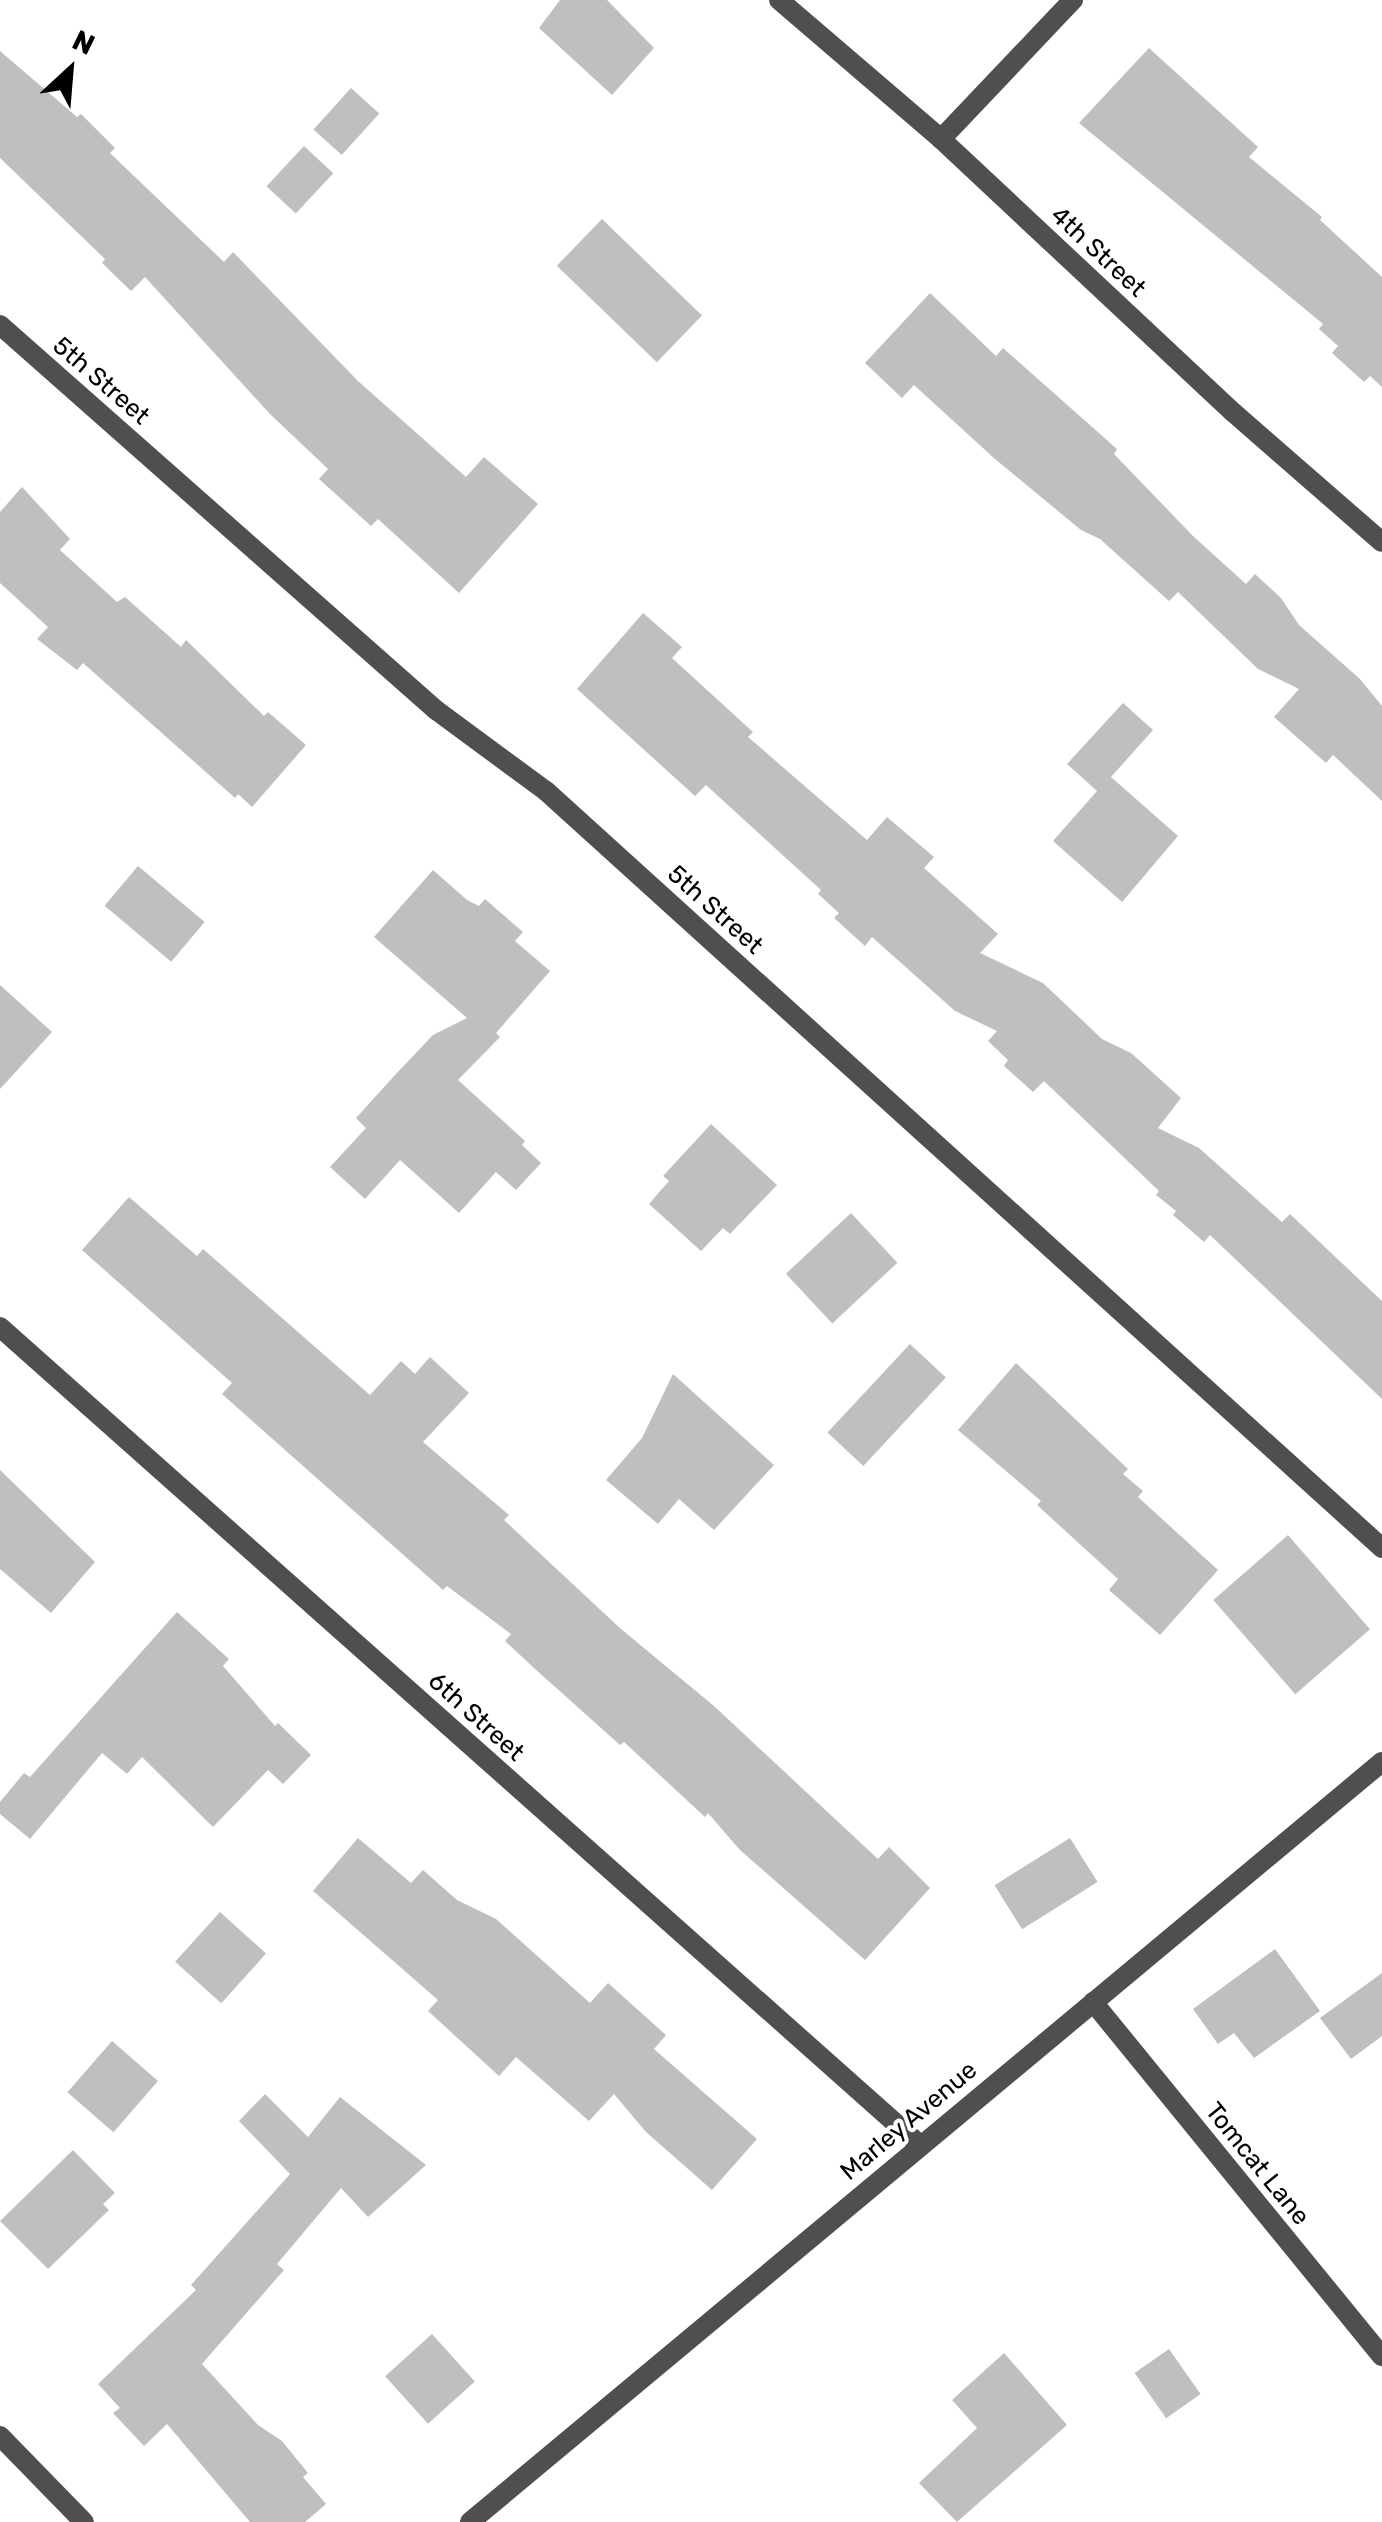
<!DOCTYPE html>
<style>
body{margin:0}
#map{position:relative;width:1382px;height:2522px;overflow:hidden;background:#fff;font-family:Rubik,sans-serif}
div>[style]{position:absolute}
.building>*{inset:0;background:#bfbfbf;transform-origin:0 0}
.minor>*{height:20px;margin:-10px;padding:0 10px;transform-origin:10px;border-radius:10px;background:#4f4f4f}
span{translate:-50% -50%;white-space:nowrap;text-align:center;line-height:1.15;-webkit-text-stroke:8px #fff;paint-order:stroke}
.street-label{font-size:25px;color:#000}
.north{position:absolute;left:20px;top:20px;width:100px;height:100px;-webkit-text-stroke:8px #fff;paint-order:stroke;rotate:26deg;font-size:28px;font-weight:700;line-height:40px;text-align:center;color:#000}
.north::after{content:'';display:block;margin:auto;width:35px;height:45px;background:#000;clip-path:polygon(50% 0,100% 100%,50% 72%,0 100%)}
</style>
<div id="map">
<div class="building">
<div style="clip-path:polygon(560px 0,607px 0,654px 48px,612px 95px,539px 28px)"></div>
<div style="clip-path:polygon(1149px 48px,1258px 147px,1249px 157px,1322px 217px,1320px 220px,1382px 277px,1382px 387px,1370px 376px,1364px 382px,1332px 353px,1338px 346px,1319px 329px,1323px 324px,1079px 123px)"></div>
<div style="clip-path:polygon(0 51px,77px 117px,81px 114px,115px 148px,110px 153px,224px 262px,233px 252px,358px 381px,466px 477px,484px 457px,538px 504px,459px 593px,378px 519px,371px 526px,319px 479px,328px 469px,270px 414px,145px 277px,131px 291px,102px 263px,105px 259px,0 158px)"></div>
<div style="left:351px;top:88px;width:38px;height:56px;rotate:42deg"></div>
<div style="left:304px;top:146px;width:40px;height:55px;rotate:43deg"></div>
<div style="left:602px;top:219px;width:139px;height:65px;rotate:44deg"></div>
<div style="clip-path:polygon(930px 293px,996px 356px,1003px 348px,1117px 449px,1114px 454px,1193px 536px,1246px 584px,1255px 574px,1281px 598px,1299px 625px,1360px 679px,1382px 706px,1382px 801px,1333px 755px,1326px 763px,1274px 717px,1299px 689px,1258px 669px,1178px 592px,1169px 601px,1100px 539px,1081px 530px,995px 459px,914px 385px,902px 398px,865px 363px)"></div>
<div style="clip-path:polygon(22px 487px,70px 539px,60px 550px,117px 602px,125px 597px,181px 647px,186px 640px,264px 716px,268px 712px,306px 745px,252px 807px,238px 794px,235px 798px,83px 663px,77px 670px,37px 639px,48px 627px,0 583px,0 512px)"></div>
<div style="clip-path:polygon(643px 613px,682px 647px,672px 658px,753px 732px,748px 737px,867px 840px,887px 817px,934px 857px,924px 868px,998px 934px,980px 953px,1043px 983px,1102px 1039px,1131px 1053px,1181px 1098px,1158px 1128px,1199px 1148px,1282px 1222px,1290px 1214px,1382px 1301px,1382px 1399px,1210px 1235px,1204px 1242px,1173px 1215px,1176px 1211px,1156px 1195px,1159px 1191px,1044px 1081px,1033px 1092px,1004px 1066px,1008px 1060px,988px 1041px,997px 1031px,955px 1011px,872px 937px,865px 946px,834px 918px,839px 913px,818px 894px,821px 890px,706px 785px,695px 796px,577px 689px)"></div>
<div style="clip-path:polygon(1123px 703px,1153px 730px,1111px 777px,1178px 836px,1122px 902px,1053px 841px,1097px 791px,1067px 764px)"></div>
<div style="left:138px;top:866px;width:87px;height:52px;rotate:40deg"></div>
<div style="clip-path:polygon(433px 870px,467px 900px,479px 906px,485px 899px,523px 932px,515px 941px,550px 971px,496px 1033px,500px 1037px,458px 1080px,525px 1141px,522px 1145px,541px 1163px,516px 1190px,496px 1172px,459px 1213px,400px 1160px,365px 1199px,330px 1167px,366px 1128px,356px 1118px,395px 1075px,433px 1035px,467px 1018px,374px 937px)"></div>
<div style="clip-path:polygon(0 985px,52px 1032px,0 1089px)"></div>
<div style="clip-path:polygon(711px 1124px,777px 1185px,730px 1234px,723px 1228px,701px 1251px,649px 1204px,669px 1181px,663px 1176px)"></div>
<div style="clip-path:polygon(129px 1197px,197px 1256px,203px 1249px,370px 1395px,401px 1361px,415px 1374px,430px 1357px,469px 1393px,423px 1442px,509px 1515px,504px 1520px,621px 1629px,714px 1706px,878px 1859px,889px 1847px,930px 1888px,865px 1960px,740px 1850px,708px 1813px,705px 1817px,624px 1742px,620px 1745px,534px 1668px,505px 1641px,511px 1634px,447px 1586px,443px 1590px,222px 1394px,232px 1383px,82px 1250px)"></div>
<div style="left:851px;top:1213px;width:68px;height:89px;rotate:47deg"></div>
<div style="left:910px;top:1344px;width:49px;height:121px;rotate:43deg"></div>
<div style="clip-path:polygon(1016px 1363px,1128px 1469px,1123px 1474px,1143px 1491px,1138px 1497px,1218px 1570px,1160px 1635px,1109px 1590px,1118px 1579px,1037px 1505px,1041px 1501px,958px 1430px)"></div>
<div style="clip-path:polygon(673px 1374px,774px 1465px,714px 1530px,679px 1499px,658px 1524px,606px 1480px,642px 1438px)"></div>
<div style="clip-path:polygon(0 1470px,95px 1562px,51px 1613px,0 1569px)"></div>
<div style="left:1288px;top:1535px;width:125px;height:99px;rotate:49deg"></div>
<div style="clip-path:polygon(177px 1612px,229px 1659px,223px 1666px,275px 1726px,278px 1723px,311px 1755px,283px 1784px,268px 1770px,213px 1827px,142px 1757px,127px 1774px,102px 1753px,30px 1839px,0 1814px,0 1802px,24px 1773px,30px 1777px)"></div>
<div style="clip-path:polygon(358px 1838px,411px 1883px,423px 1870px,457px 1900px,496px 1919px,590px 2003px,608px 1983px,666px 2035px,654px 2049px,757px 2139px,712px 2190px,646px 2132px,614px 2094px,589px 2121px,516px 2057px,499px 2076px,428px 2011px,438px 2000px,313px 1891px)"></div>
<div style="left:1070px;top:1838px;width:52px;height:89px;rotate:58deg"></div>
<div style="left:220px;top:1912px;width:62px;height:67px;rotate:42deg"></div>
<div style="clip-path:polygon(1275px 1949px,1320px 2011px,1254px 2058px,1234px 2033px,1218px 2044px,1193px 2009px)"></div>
<div style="clip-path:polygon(1382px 1973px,1382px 2036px,1351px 2059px,1320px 2018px)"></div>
<div style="left:112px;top:2041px;width:61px;height:68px;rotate:41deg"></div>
<div style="clip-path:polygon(265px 2094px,308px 2137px,340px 2097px,426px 2165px,368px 2217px,341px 2188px,277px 2264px,284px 2270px,202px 2364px,258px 2425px,282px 2441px,308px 2473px,303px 2477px,326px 2504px,305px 2522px,250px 2522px,167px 2424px,144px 2446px,113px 2413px,120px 2408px,98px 2384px,196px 2290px,191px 2285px,290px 2174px,239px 2121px)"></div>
<div style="clip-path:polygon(73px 2150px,115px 2193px,103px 2204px,109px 2210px,48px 2269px,0 2221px)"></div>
<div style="left:432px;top:2334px;width:64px;height:63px;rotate:48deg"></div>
<div style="left:1169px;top:2349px;width:55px;height:42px;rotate:55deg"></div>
<div style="clip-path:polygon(1004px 2353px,1067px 2425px,957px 2522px,919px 2483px,977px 2428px,952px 2400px)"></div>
</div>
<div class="minor">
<div style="left:779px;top:0;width:213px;rotate:40.6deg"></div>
<div style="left:941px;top:139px;width:401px;rotate:43.1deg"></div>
<div style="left:1234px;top:413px;width:196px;rotate:41.1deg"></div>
<div style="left:941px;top:139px;width:192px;rotate:-46.5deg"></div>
<div style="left:0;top:325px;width:582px;rotate:41.45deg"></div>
<div style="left:436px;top:710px;width:137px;rotate:36.4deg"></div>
<div style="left:546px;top:791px;width:1128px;rotate:42.16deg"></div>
<div style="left:0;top:1327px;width:1230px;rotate:41.64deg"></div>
<div style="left:1093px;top:2002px;width:457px;rotate:50.8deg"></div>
<div style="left:0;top:2436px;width:120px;rotate:45.7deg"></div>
<div style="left:470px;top:2522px;width:1187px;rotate:-39.81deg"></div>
</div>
<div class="street-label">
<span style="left:1098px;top:252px;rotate:43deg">4th Street</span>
<span style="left:101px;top:381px;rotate:41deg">5th Street</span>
<span style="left:715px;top:910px;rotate:42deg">5th Street</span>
<span style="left:476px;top:1717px;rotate:42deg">6th Street</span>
<span style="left:909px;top:2121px;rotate:-40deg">Marley Avenue</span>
<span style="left:1257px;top:2164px;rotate:51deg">Tomcat Lane</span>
</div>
<div class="north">N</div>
</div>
